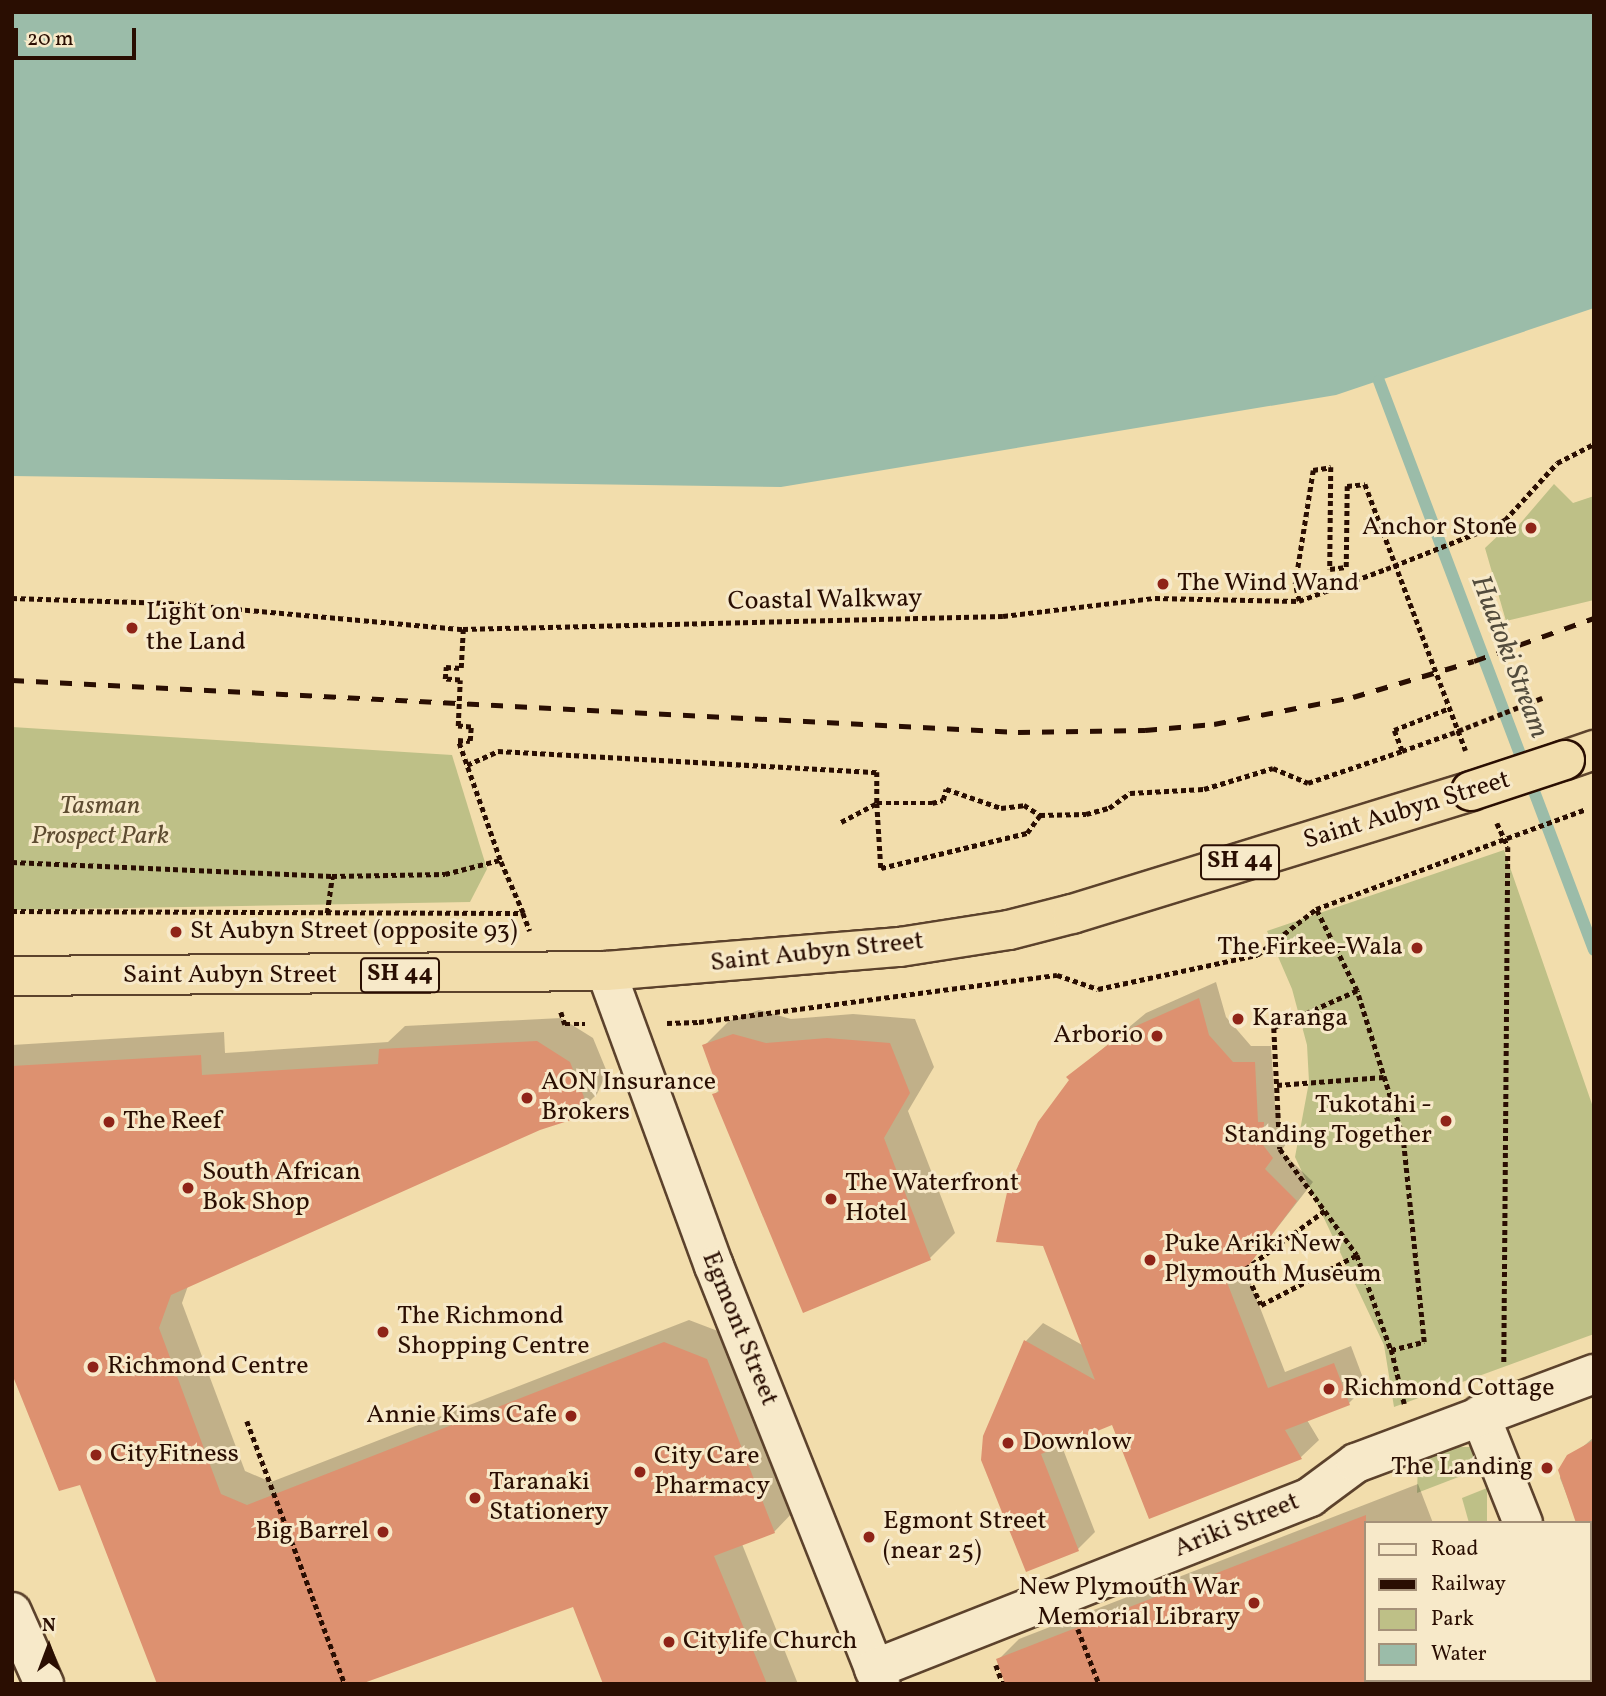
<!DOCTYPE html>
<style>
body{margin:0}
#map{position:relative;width:1606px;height:1696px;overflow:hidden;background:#f2ddac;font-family:Vollkorn,serif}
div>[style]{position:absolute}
.green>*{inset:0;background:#bec087}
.water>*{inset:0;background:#9bbca9}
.shadow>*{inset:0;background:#0003}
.stream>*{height:12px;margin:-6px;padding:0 6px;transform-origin:6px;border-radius:6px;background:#9bbca9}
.building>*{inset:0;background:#dd9170}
.path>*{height:4.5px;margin-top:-2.25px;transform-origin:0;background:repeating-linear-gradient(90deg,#2a0e02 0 5px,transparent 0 8.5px)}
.roads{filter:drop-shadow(2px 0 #5c422c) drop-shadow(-2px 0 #5c422c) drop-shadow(0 2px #5c422c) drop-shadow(0 -2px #5c422c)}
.minor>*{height:38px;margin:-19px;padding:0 19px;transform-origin:19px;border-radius:19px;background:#f7e9c9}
.highway>*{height:38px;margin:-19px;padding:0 19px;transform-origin:19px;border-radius:19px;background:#f2ddac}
.rail>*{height:5px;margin-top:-2.5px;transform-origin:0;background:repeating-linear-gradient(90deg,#2a0e02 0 12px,transparent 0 24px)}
.path-bridge>*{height:4.5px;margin-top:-2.25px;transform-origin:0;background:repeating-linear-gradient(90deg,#2a0e02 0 5px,transparent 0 8.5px)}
.bridges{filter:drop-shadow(2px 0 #2a0e02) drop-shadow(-2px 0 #2a0e02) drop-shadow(0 2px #2a0e02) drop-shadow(0 -2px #2a0e02)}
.highway-bridge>*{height:38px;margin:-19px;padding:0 19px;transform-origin:19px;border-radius:19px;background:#f2ddac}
.dots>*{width:19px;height:19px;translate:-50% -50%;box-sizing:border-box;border:4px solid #f7e9c9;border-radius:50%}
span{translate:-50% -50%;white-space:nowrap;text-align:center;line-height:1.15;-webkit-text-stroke:6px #f7e9c9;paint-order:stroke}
.shield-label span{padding:2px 5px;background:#f7e9c9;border:2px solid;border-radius:5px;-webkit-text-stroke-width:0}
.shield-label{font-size:24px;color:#2a0e02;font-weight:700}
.poi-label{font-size:26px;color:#2a0e02}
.right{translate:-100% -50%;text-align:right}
.left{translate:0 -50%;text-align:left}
.street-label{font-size:26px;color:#2a0e02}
.park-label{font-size:26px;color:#5e4c31;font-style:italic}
.water-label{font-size:28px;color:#524b3c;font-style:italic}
.frame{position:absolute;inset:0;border:14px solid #2a0e02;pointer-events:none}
.legend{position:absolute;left:1364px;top:1521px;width:228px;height:161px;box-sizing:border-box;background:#f7e9c9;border:2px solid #a59179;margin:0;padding:9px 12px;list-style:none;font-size:21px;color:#2a0e02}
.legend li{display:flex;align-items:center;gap:14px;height:35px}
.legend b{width:35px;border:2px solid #a59179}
.north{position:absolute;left:14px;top:1612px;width:70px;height:70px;-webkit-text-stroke:5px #f7e9c9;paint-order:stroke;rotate:0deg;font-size:19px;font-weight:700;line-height:28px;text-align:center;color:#2a0e02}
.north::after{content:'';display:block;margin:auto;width:24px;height:32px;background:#2a0e02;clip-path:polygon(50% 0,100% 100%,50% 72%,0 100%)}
.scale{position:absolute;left:14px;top:28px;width:122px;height:32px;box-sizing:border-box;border:4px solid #2a0e02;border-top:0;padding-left:9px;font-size:21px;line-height:24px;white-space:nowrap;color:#2a0e02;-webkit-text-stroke:5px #f7e9c9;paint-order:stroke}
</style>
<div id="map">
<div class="green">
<div style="clip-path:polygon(1554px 484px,1573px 503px,1594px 496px,1594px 600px,1506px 621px,1485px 548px,1503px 531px,1518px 526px)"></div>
<div style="clip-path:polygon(12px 727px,452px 755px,487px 869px,470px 902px,12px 910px)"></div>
<div style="clip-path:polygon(1504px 850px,1594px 1110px,1594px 1334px,1394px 1407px,1384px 1345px,1295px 1157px,1309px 1082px,1307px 1045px,1292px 989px,1267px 931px)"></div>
<div style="clip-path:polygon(1451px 1447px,1472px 1447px,1487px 1466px,1417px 1493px,1418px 1461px)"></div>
<div style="clip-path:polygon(1487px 1488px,1487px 1523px,1469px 1523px,1462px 1498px)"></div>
</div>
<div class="water">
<div style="clip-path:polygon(12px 12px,1594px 12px,1594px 308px,1336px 395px,781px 487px,12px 476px)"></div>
</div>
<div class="shadow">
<div style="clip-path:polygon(1216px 982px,1226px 1017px,1251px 1046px,1271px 1046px,1275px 1105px,1280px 1105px,1280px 1128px,1289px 1140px,1281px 1151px,1313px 1182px,1245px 1269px,1285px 1372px,1351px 1346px,1366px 1386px,1349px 1403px,1307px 1420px,1319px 1440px,1301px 1457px,1150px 1517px,1113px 1423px,1061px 1444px,1095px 1532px,1078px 1549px,985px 1437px,1026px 1341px,1043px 1323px,1084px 1346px,1044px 1245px,1004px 1207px,1021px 1159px,1040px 1123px,1071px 1080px,1069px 1077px,1146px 1013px)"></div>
<div style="clip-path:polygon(759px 1010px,791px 1019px,853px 1014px,915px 1019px,934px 1067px,908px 1111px,955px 1233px,930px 1258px,803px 1311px,714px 1095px,720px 1089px,704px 1046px,729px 1021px)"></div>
<div style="clip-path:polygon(561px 1018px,593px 1038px,607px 1072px,597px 1094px,573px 1118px,539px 1128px,188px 1286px,182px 1303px,245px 1471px,271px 1482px,689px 1320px,731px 1336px,797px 1508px,774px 1532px,742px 1544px,798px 1684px,605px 1684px,574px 1605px,81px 1483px,12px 1369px,12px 1045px,224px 1032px,225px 1053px,388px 1042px,405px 1026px)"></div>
<div style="clip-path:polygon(1594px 1437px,1594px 1564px,1590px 1523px,1578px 1523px,1560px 1478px,1561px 1466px)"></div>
<div style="clip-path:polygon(1418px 1484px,1433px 1523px,1366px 1523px,1366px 1680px,1463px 1681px,1007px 1684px,998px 1660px,1019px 1639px)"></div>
</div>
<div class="stream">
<div style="left:1379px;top:381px;width:608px;rotate:69.3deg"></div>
</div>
<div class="building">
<div style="clip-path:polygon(1199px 998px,1209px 1035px,1233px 1062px,1255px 1062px,1258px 1122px,1264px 1122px,1263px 1145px,1273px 1158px,1265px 1169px,1297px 1201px,1243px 1273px,1223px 1272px,1268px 1388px,1334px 1363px,1350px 1405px,1285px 1430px,1302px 1459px,1149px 1519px,1112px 1425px,1041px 1454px,1079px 1551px,1026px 1572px,981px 1460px,983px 1436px,1024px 1340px,1095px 1380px,1043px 1246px,996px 1242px,1008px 1188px,1038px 1122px,1069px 1080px,1066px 1077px,1127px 1030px)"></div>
<div style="clip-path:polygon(733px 1034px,766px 1043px,827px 1038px,890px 1043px,910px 1093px,884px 1138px,931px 1260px,803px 1313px,712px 1094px,719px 1092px,702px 1045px)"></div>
<div style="clip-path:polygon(537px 1041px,570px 1062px,584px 1097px,574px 1119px,540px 1130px,171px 1295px,159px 1328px,221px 1494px,247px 1505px,664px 1342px,707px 1359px,775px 1533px,714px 1556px,767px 1684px,603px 1684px,573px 1607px,361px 1684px,157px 1684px,80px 1485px,59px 1491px,12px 1374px,12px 1066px,201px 1055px,202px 1075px,378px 1064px,379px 1049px)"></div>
<div style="clip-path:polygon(1594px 1440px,1594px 1562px,1592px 1562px,1590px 1523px,1576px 1523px,1558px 1470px,1567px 1455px)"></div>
<div style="clip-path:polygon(1366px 1515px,1366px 1684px,1005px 1684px,996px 1659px)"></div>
</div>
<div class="path">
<div style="left:1477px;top:533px;width:31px;rotate:-25deg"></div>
<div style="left:1505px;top:520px;width:77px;rotate:-47.6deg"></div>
<div style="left:1557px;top:463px;width:42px;rotate:-27.2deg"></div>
<div style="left:12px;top:598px;width:157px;rotate:1.8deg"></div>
<div style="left:169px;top:603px;width:295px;rotate:5.1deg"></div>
<div style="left:463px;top:629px;width:540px;rotate:-1.38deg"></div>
<div style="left:1003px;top:616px;width:153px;rotate:-6.8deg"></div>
<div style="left:1155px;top:598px;width:144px;rotate:1.2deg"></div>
<div style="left:1299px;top:601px;width:93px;rotate:-20.2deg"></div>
<div style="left:1299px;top:601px;width:17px;rotate:-103deg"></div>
<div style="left:1295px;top:584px;width:115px;rotate:-81deg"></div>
<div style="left:1313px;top:470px;width:18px;rotate:-9deg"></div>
<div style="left:1331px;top:467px;width:102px;rotate:90.6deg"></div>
<div style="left:1330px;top:569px;width:16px;rotate:-7deg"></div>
<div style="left:1346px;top:567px;width:81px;rotate:-89.3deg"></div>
<div style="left:1347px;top:486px;width:18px;rotate:-6deg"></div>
<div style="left:1365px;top:484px;width:285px;rotate:69.3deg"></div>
<div style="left:1402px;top:751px;width:51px;rotate:-19.5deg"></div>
<div style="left:467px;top:765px;width:34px;rotate:-24deg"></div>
<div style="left:498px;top:751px;width:380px;rotate:3.2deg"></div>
<div style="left:877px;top:772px;width:31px;rotate:90deg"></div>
<div style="left:877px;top:803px;width:55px"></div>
<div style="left:932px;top:803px;width:11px;rotate:-15deg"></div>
<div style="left:943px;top:800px;width:11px;rotate:-75deg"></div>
<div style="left:946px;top:789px;width:58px;rotate:19.1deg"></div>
<div style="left:1001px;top:808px;width:23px;rotate:-7deg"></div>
<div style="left:1024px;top:805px;width:19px;rotate:32deg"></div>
<div style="left:1040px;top:815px;width:46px;rotate:-1.2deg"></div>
<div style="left:1086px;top:814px;width:24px;rotate:-15deg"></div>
<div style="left:1109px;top:808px;width:26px;rotate:-36deg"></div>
<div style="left:1130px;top:793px;width:74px;rotate:-3.1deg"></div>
<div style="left:1204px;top:789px;width:72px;rotate:-16.9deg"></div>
<div style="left:1273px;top:768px;width:38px;rotate:23deg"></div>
<div style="left:1308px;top:783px;width:99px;rotate:-18.8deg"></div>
<div style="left:1402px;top:751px;width:22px;rotate:-111deg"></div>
<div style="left:1394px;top:730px;width:57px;rotate:-21.6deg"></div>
<div style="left:841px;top:822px;width:41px;rotate:-27.8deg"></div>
<div style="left:877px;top:803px;width:65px;rotate:86.5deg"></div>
<div style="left:881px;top:868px;width:150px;rotate:-13.5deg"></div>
<div style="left:1027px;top:833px;width:22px;rotate:-54deg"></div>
<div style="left:1497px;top:823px;width:26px;rotate:65deg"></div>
<div style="left:1508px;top:847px;width:518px;rotate:90.44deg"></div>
<div style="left:12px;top:862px;width:320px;rotate:2.5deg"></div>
<div style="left:332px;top:876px;width:113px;rotate:-1deg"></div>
<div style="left:445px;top:874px;width:57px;rotate:-14.3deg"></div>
<div style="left:500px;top:860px;width:127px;rotate:-109.3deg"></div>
<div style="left:458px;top:740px;width:12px;rotate:5deg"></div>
<div style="left:470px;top:741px;width:14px;rotate:-86deg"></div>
<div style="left:471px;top:727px;width:13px;rotate:-176deg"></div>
<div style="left:458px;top:726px;width:46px;rotate:-87.5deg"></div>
<div style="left:460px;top:680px;width:15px;rotate:-176deg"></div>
<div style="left:445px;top:679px;width:12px;rotate:-85deg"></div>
<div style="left:446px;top:667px;width:15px;rotate:4deg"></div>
<div style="left:461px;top:668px;width:39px;rotate:-87deg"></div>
<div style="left:12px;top:911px;width:511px;rotate:0.22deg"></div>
<div style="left:523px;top:913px;width:58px;rotate:-113.5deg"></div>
<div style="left:327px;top:913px;width:37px;rotate:-82deg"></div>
<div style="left:523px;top:913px;width:19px;rotate:69deg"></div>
<div style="left:1357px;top:991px;width:91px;rotate:156deg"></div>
<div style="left:1274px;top:1028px;width:121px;rotate:87.2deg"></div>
<div style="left:1280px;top:1149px;width:131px;rotate:54deg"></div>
<div style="left:1357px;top:1255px;width:101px;rotate:70.3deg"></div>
<div style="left:561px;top:1012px;width:13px;rotate:72deg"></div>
<div style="left:565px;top:1024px;width:20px"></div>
<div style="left:667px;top:1023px;width:32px;rotate:-2deg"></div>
<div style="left:699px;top:1022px;width:361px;rotate:-7.5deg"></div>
<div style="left:1057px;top:975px;width:43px;rotate:18.9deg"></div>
<div style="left:1098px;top:989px;width:163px;rotate:-12.1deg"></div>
<div style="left:1257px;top:955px;width:75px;rotate:-37.9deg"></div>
<div style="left:1277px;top:1085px;width:107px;rotate:-4.3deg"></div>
<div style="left:1325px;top:1211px;width:99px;rotate:143.6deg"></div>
<div style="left:1245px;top:1270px;width:38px;rotate:65deg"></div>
<div style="left:1261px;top:1305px;width:108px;rotate:-27.5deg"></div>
<div style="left:1404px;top:1404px;width:56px;rotate:-103.5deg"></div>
<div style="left:1391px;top:1350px;width:34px;rotate:-14deg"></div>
<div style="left:1424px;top:1342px;width:205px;rotate:-95.9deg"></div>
<div style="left:1403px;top:1138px;width:154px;rotate:-107.4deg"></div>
<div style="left:1357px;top:991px;width:92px;rotate:-116.6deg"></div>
<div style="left:1316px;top:909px;width:187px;rotate:-20.4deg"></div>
<div style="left:247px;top:1421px;width:281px;rotate:69.6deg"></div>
<div style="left:1590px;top:1624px;width:4px;rotate:-14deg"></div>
<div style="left:1078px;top:1629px;width:59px;rotate:69.1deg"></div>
<div style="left:996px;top:1665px;width:20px;rotate:70deg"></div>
</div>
<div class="roads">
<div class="minor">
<div style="left:606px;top:971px;width:314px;rotate:69.9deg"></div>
<div style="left:714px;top:1266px;width:450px;rotate:68.3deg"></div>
<div style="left:1480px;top:1415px;width:116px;rotate:68.3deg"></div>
<div style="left:12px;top:1612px;width:79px;rotate:66deg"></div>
<div style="left:874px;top:1669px;width:469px;rotate:-21.5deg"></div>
<div style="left:1310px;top:1497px;width:57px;rotate:-36.5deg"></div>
<div style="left:1356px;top:1463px;width:254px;rotate:-20.5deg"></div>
<div style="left:1580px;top:1680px;width:4px;rotate:90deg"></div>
</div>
<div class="highway">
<div style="left:1565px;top:760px;width:31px;rotate:-19deg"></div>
<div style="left:12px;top:976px;width:594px;rotate:-0.48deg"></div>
<div style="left:606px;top:971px;width:295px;rotate:-4.7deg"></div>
<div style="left:900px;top:947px;width:110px;rotate:-8.9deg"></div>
<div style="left:1009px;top:930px;width:65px;rotate:-14.3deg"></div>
<div style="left:1072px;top:914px;width:418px;rotate:-17.1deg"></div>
</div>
</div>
<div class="rail">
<div style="left:12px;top:680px;width:1007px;rotate:2.96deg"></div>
<div style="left:1018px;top:732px;width:127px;rotate:-0.9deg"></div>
<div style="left:1145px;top:730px;width:69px;rotate:-5deg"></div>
<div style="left:1214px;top:724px;width:142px;rotate:-11deg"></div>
<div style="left:1353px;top:697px;width:126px;rotate:-16.6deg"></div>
<div style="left:1474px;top:661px;width:127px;rotate:-19.7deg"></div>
</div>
<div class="path-bridge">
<div style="left:1386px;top:569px;width:98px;rotate:-21.6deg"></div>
<div style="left:1450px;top:734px;width:99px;rotate:-21.4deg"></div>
<div style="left:1491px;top:844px;width:99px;rotate:-20.1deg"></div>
</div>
<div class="bridges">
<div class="highway-bridge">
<div style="left:1471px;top:791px;width:99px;rotate:-18.3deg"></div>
</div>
</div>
<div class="dots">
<div style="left:1531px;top:528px;background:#8f2418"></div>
<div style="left:1163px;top:584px;background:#8f2418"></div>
<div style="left:132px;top:628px;background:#8f2418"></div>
<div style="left:176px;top:932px;background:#8f2418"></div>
<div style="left:1417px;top:948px;background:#8f2418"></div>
<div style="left:1238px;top:1019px;background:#8f2418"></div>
<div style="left:1157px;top:1036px;background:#8f2418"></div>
<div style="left:527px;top:1098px;background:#8f2418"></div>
<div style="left:1446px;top:1121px;background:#8f2418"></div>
<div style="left:109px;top:1122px;background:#8f2418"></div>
<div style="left:188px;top:1188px;background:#8f2418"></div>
<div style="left:831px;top:1199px;background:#8f2418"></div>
<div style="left:1150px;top:1260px;background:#8f2418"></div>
<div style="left:383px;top:1332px;background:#8f2418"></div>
<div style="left:93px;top:1367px;background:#8f2418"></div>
<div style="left:1329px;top:1389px;background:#8f2418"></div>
<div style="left:571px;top:1416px;background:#8f2418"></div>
<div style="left:1008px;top:1443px;background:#8f2418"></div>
<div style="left:96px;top:1455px;background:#8f2418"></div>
<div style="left:1547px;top:1468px;background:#8f2418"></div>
<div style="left:640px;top:1472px;background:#8f2418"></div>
<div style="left:475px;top:1498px;background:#8f2418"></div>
<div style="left:383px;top:1532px;background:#8f2418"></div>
<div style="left:869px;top:1537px;background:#8f2418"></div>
<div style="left:1254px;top:1603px;background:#8f2418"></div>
<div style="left:669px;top:1642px;background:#8f2418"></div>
</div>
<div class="shield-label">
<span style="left:1240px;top:862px">SH 44</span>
<span style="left:400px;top:975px">SH 44</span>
</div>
<div class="poi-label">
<span class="right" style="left:1517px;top:528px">Anchor Stone</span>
<span class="left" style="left:1177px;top:584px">The Wind Wand</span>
<span class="left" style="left:146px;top:628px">Light on<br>the Land</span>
<span class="left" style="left:190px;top:932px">St Aubyn Street (opposite 93)</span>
<span class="right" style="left:1403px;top:948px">The Firkee-Wala</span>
<span class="left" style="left:1252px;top:1019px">Karanga</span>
<span class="right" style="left:1143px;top:1036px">Arborio</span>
<span class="left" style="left:541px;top:1098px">AON Insurance<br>Brokers</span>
<span class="right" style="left:1432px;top:1121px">Tukotahi -<br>Standing Together</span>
<span class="left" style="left:123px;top:1122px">The Reef</span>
<span class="left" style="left:202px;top:1188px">South African<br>Bok Shop</span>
<span class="left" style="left:845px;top:1199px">The Waterfront<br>Hotel</span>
<span class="left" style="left:1164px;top:1260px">Puke Ariki New<br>Plymouth Museum</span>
<span class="left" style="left:397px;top:1332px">The Richmond<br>Shopping Centre</span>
<span class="left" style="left:107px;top:1367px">Richmond Centre</span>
<span class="left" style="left:1343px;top:1389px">Richmond Cottage</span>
<span class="right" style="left:557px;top:1416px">Annie Kims Cafe</span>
<span class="left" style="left:1022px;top:1443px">Downlow</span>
<span class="left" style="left:110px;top:1455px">CityFitness</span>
<span class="left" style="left:654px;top:1472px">City Care<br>Pharmacy</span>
<span class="right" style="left:1533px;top:1468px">The Landing</span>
<span class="left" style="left:489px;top:1498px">Taranaki<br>Stationery</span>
<span class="left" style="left:883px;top:1537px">Egmont Street<br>(near 25)</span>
<span class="right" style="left:369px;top:1532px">Big Barrel</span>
<span class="right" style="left:1240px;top:1603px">New Plymouth War<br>Memorial Library</span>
<span class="left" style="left:683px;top:1642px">Citylife Church</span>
</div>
<div class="street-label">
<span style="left:825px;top:601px;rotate:-1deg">Coastal Walkway</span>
<span style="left:1407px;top:811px;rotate:-17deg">Saint Aubyn Street</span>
<span style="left:817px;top:953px;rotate:-6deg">Saint Aubyn Street</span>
<span style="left:230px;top:976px">Saint Aubyn Street</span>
<span style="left:739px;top:1329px;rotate:68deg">Egmont Street</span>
<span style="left:1237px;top:1526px;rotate:-22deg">Ariki Street</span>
</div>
<div class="park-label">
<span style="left:100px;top:822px">Tasman<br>Prospect Park</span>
</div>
<div class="water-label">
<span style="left:1509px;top:657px;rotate:69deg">Huatoki Stream</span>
</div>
<div class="frame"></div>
<ul class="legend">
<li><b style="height:9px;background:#f7e9c9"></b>Road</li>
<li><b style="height:9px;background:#2a0e02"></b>Railway</li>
<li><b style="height:19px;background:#bec087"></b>Park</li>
<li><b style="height:19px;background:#9bbca9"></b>Water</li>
</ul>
<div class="north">N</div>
<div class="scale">20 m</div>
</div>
